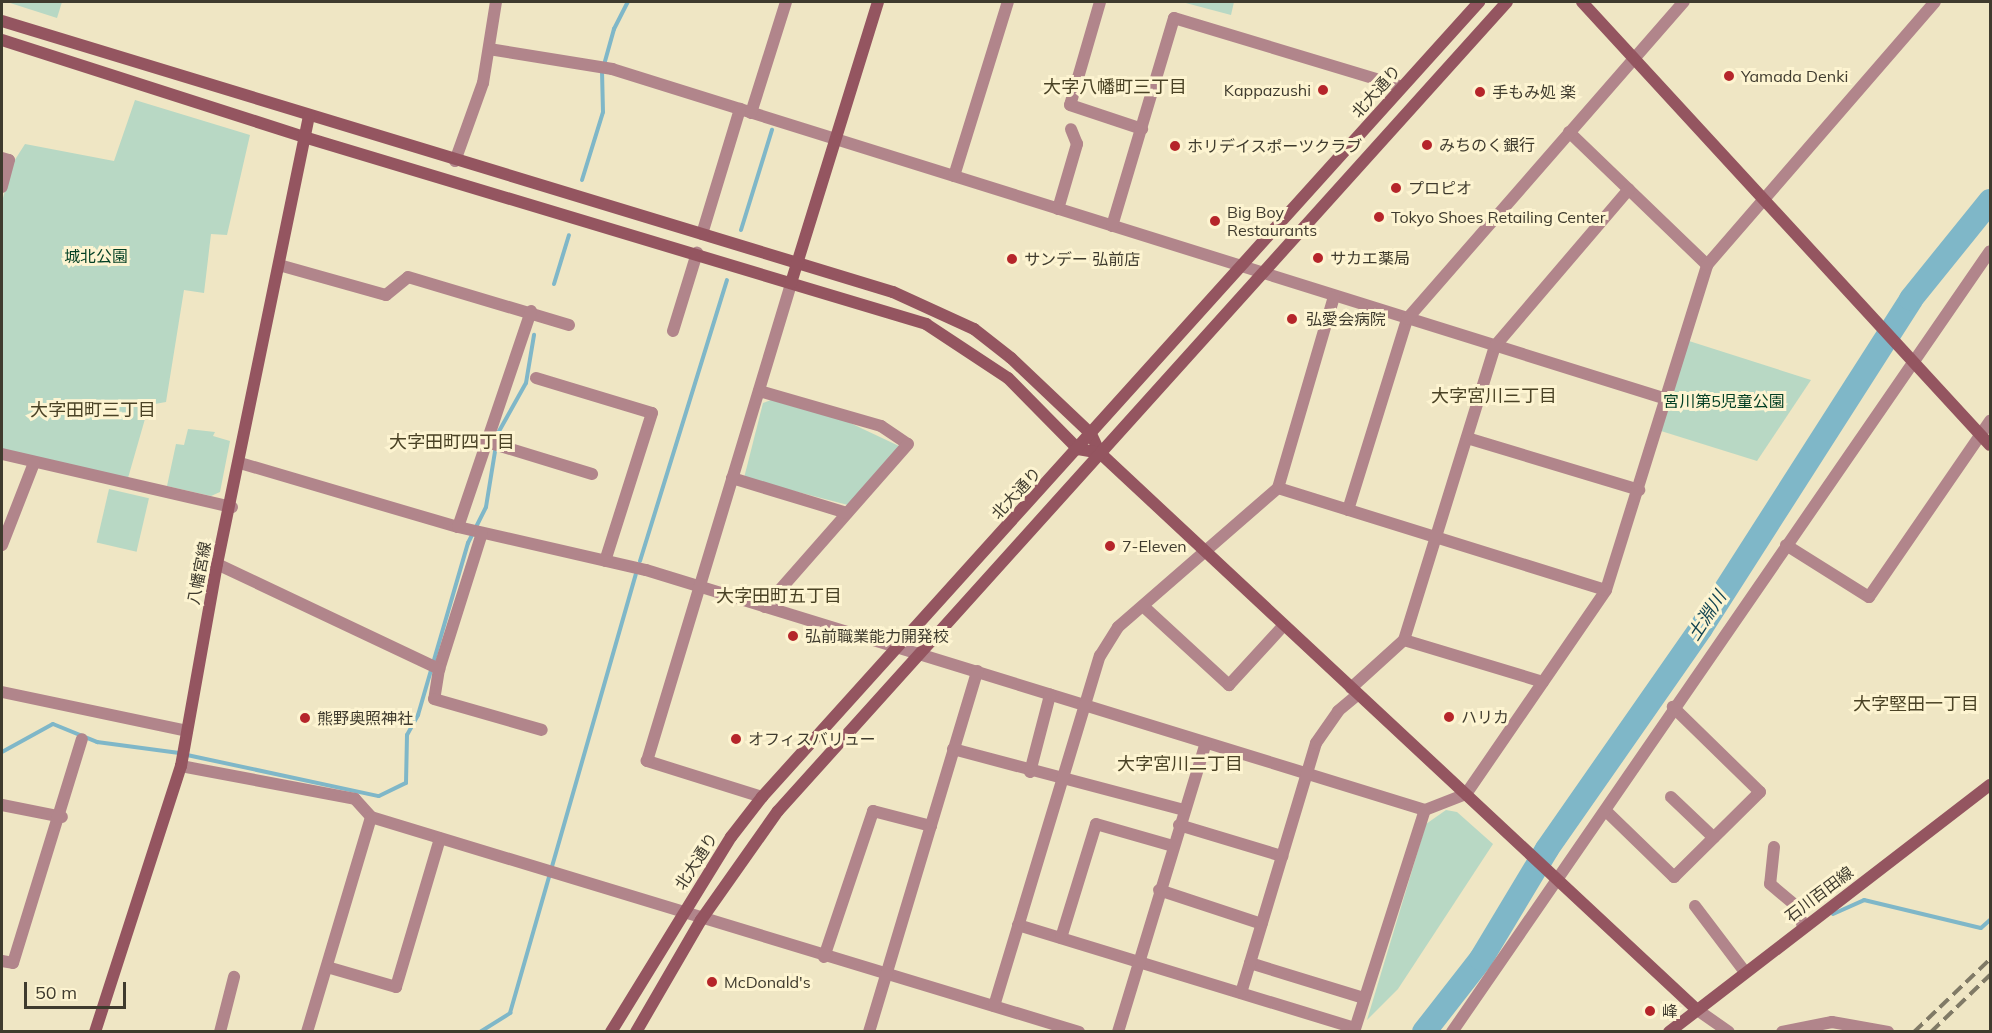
<!DOCTYPE html>
<meta charset="utf-8">
<style>
body{margin:0}
#map{position:relative;width:1992px;height:1033px;overflow:hidden;background:#efe6c4;font-family:Mulish,"Noto Sans JP",sans-serif}
div>[style]{position:absolute}
.green>*{inset:0;background:#b8d8c4;transform-origin:0 0}
.stream>*{height:4px;margin:-2px;padding:0 2px;transform-origin:2px;border-radius:2px;background:#7fb7c8}
.river>*{height:24px;margin:-12px;padding:0 12px;transform-origin:12px;border-radius:12px;background:#7fb7c8}
.street>*{height:12px;margin:-6px;padding:0 6px;transform-origin:6px;border-radius:6px;background:#b1858b}
.secondary>*{height:12px;margin:-6px;padding:0 6px;transform-origin:6px;border-radius:6px;background:#945560}
.rail>*{height:4px;margin-top:-2px;transform-origin:0;background:repeating-linear-gradient(90deg,#807a66 0 12px,transparent 0 18px)}
.dots>*{width:16px;height:16px;translate:-50% -50%;box-sizing:border-box;border:3px solid #fdf4d1;border-radius:50%}
span{translate:-50% -50%;white-space:nowrap;text-align:center;line-height:1.15;-webkit-text-stroke:6px #fdf4d1;paint-order:stroke}
.poi-label{font-size:16px;color:#3f3b2e}
.left{translate:0 -50%;text-align:left}
.right{translate:-100% -50%;text-align:right}
.street-label{font-size:16px;color:#3f3b2e}
.park-label{font-size:16px;color:#023f24}
.neighbourhood-label{font-size:18px;color:#4a4225}
.water-label{font-size:18px;color:#124451;font-style:italic}
.frame{position:absolute;inset:0;border:3px solid #3f3b2e;pointer-events:none}
.scale{position:absolute;left:24px;top:982px;width:102px;height:27px;box-sizing:border-box;border:3px solid #3f3b2e;border-top:0;padding-left:8px;font-size:18px;line-height:21px;white-space:nowrap;color:#3f3b2e;-webkit-text-stroke:4px #fdf4d1;paint-order:stroke}
</style>
<div id="map">
<div class="green">
<div style="clip-path:polygon(7px 2px,62px 2px,57px 18px)"></div>
<div style="clip-path:polygon(1182px 2px,1234px 2px,1231px 15px)"></div>
<div style="clip-path:polygon(135px 100px,250px 135px,227px 235px,211px 234px,204px 293px,184px 290px,166px 402px,149px 405px,128px 478px,2px 449px,2px 202px,11px 166px,25px 144px,114px 161px)"></div>
<div style="clip-path:polygon(1689px 341px,1811px 380px,1757px 461px,1661px 431px)"></div>
<div style="clip-path:polygon(771px 400px,846px 421px,899px 446px,848px 505px,744px 478px,763px 403px)"></div>
<div style="clip-path:polygon(188px 429px,215px 432px,213px 436px,230px 441px,220px 492px,211px 496px,167px 486px,176px 444px,184px 445px)"></div>
<div style="left:109px;top:489px;width:41px;height:55px;rotate:13deg"></div>
<div style="clip-path:polygon(1446px 810px,1457px 812px,1493px 844px,1398px 989px,1367px 1020px,1426px 824px)"></div>
</div>
<div class="stream">
<div style="left:582px;top:180px;width:71px;rotate:-72.8deg"></div>
<div style="left:603px;top:112px;width:40px;rotate:-91.4deg"></div>
<div style="left:602px;top:72px;width:45px;rotate:-74.4deg"></div>
<div style="left:614px;top:29px;width:30px;rotate:-63deg"></div>
<div style="left:741px;top:230px;width:105px;rotate:-72.8deg"></div>
<div style="left:554px;top:284px;width:51px;rotate:-73deg"></div>
<div style="left:640px;top:561px;width:294px;rotate:-72.8deg"></div>
<div style="left:2px;top:752px;width:58px;rotate:-28.8deg"></div>
<div style="left:53px;top:724px;width:48px;rotate:22.2deg"></div>
<div style="left:97px;top:742px;width:83px;rotate:7.6deg"></div>
<div style="left:187px;top:755px;width:196px;rotate:12.1deg"></div>
<div style="left:379px;top:796px;width:30px;rotate:-26deg"></div>
<div style="left:406px;top:783px;width:48px;rotate:-88.8deg"></div>
<div style="left:407px;top:735px;width:23px;rotate:-61deg"></div>
<div style="left:418px;top:715px;width:179px;rotate:-73.8deg"></div>
<div style="left:468px;top:543px;width:40px;rotate:-63.4deg"></div>
<div style="left:486px;top:507px;width:75px;rotate:-80.8deg"></div>
<div style="left:498px;top:433px;width:57px;rotate:-60.8deg"></div>
<div style="left:526px;top:383px;width:49px;rotate:-80.5deg"></div>
<div style="left:1833px;top:914px;width:34px;rotate:-24deg"></div>
<div style="left:1864px;top:900px;width:120px;rotate:13.5deg"></div>
<div style="left:1981px;top:928px;width:12px;rotate:-42deg"></div>
<div style="left:480px;top:1032px;width:36px;rotate:-32deg"></div>
<div style="left:510px;top:1013px;width:456px;rotate:-74deg"></div>
</div>
<div class="river">
<div style="left:1424px;top:1032px;width:93px;rotate:-52deg"></div>
<div style="left:1481px;top:959px;width:128px;rotate:-59deg"></div>
<div style="left:1547px;top:849px;width:269px;rotate:-55.1deg"></div>
<div style="left:1701px;top:628px;width:390px;rotate:-57.4deg"></div>
<div style="left:1911px;top:299px;width:126px;rotate:-51.1deg"></div>
</div>
<div class="street">
<div style="left:1100px;top:2px;width:107px;rotate:106.2deg"></div>
<div style="left:1070px;top:105px;width:76px;rotate:18.4deg"></div>
<div style="left:489px;top:49px;width:125px;rotate:9.2deg"></div>
<div style="left:612px;top:69px;width:1104px;rotate:17.38deg"></div>
<div style="left:751px;top:113px;width:116px;rotate:-72.5deg"></div>
<div style="left:1569px;top:132px;width:192px;rotate:43.9deg"></div>
<div style="left:2px;top:158px;width:7px;rotate:16deg"></div>
<div style="left:9px;top:160px;width:28px;rotate:105deg"></div>
<div style="left:455px;top:161px;width:83px;rotate:-70.3deg"></div>
<div style="left:483px;top:83px;width:82px;rotate:-80.9deg"></div>
<div style="left:954px;top:176px;width:182px;rotate:-72.8deg"></div>
<div style="left:1058px;top:209px;width:68px;rotate:-73.7deg"></div>
<div style="left:1077px;top:144px;width:16px;rotate:-112deg"></div>
<div style="left:1112px;top:226px;width:217px;rotate:-73.4deg"></div>
<div style="left:1174px;top:18px;width:238px;rotate:16.8deg"></div>
<div style="left:702px;top:234px;width:131px;rotate:-73.1deg"></div>
<div style="left:279px;top:265px;width:111px;rotate:15.7deg"></div>
<div style="left:386px;top:295px;width:28px;rotate:-39deg"></div>
<div style="left:408px;top:277px;width:168px;rotate:16.6deg"></div>
<div style="left:673px;top:331px;width:82px;rotate:-72.9deg"></div>
<div style="left:536px;top:378px;width:121px;rotate:16.8deg"></div>
<div style="left:652px;top:413px;width:155px;rotate:107.6deg"></div>
<div style="left:759px;top:391px;width:127px;rotate:16deg"></div>
<div style="left:881px;top:426px;width:32px;rotate:34deg"></div>
<div style="left:908px;top:444px;width:217px;rotate:131.3deg"></div>
<div style="left:1467px;top:438px;width:180px;rotate:16.8deg"></div>
<div style="left:484px;top:441px;width:113px;rotate:17deg"></div>
<div style="left:2px;top:454px;width:236px;rotate:13deg"></div>
<div style="left:240px;top:463px;width:227px;rotate:16.4deg"></div>
<div style="left:458px;top:527px;width:193px;rotate:12.9deg"></div>
<div style="left:646px;top:570px;width:815px;rotate:17.12deg"></div>
<div style="left:1425px;top:810px;width:44px;rotate:-21.3deg"></div>
<div style="left:1466px;top:794px;width:247px;rotate:-55.5deg"></div>
<div style="left:1606px;top:590px;width:340px;rotate:-72.7deg"></div>
<div style="left:1707px;top:265px;width:348px;rotate:-49.1deg"></div>
<div style="left:732px;top:478px;width:120px;rotate:16.9deg"></div>
<div style="left:1278px;top:488px;width:343px;rotate:17.3deg"></div>
<div style="left:1348px;top:510px;width:200px;rotate:-72.8deg"></div>
<div style="left:1407px;top:319px;width:421px;rotate:-48.9deg"></div>
<div style="left:458px;top:527px;width:228px;rotate:-71.3deg"></div>
<div style="left:482px;top:533px;width:143px;rotate:107.5deg"></div>
<div style="left:439px;top:669px;width:30px;rotate:99deg"></div>
<div style="left:434px;top:699px;width:112px;rotate:16deg"></div>
<div style="left:2px;top:545px;width:88px;rotate:-68.7deg"></div>
<div style="left:1786px;top:545px;width:98px;rotate:32.1deg"></div>
<div style="left:1869px;top:597px;width:214px;rotate:-55.5deg"></div>
<div style="left:217px;top:564px;width:246px;rotate:25.3deg"></div>
<div style="left:1143px;top:606px;width:117px;rotate:42.6deg"></div>
<div style="left:1229px;top:685px;width:81px;rotate:-47.5deg"></div>
<div style="left:1404px;top:640px;width:145px;rotate:16.8deg"></div>
<div style="left:1351px;top:688px;width:72px;rotate:-42.2deg"></div>
<div style="left:1404px;top:640px;width:308px;rotate:-72.8deg"></div>
<div style="left:1495px;top:346px;width:206px;rotate:-49.5deg"></div>
<div style="left:2px;top:692px;width:189px;rotate:11.9deg"></div>
<div style="left:953px;top:749px;width:239px;rotate:14.8deg"></div>
<div style="left:181px;top:766px;width:177px;rotate:10.7deg"></div>
<div style="left:355px;top:799px;width:24px;rotate:48deg"></div>
<div style="left:371px;top:817px;width:740px;rotate:16.89deg"></div>
<div style="left:1030px;top:772px;width:80px;rotate:-75.4deg"></div>
<div style="left:762px;top:797px;width:121px;rotate:-162.6deg"></div>
<div style="left:647px;top:761px;width:499px;rotate:-73.2deg"></div>
<div style="left:1671px;top:797px;width:59px;rotate:43.6deg"></div>
<div style="left:2px;top:805px;width:61px;rotate:11.3deg"></div>
<div style="left:1606px;top:811px;width:95px;rotate:44.1deg"></div>
<div style="left:1674px;top:877px;width:121px;rotate:-44.7deg"></div>
<div style="left:1760px;top:792px;width:122px;rotate:-135.7deg"></div>
<div style="left:1179px;top:825px;width:108px;rotate:16.8deg"></div>
<div style="left:1774px;top:847px;width:37px;rotate:96deg"></div>
<div style="left:1770px;top:884px;width:35px;rotate:40deg"></div>
<div style="left:1797px;top:907px;width:21px;rotate:73deg"></div>
<div style="left:1159px;top:890px;width:108px;rotate:18.3deg"></div>
<div style="left:1695px;top:906px;width:83px;rotate:52.9deg"></div>
<div style="left:1018px;top:925px;width:352px;rotate:17deg"></div>
<div style="left:1061px;top:938px;width:119px;rotate:-72.9deg"></div>
<div style="left:1096px;top:824px;width:80px;rotate:15.9deg"></div>
<div style="left:824px;top:957px;width:154px;rotate:-71.4deg"></div>
<div style="left:873px;top:811px;width:60px;rotate:14.5deg"></div>
<div style="left:2px;top:961px;width:11px;rotate:10deg"></div>
<div style="left:13px;top:963px;width:234px;rotate:-72.9deg"></div>
<div style="left:1250px;top:963px;width:119px;rotate:17.1deg"></div>
<div style="left:327px;top:967px;width:72px;rotate:16.2deg"></div>
<div style="left:396px;top:987px;width:155px;rotate:-73.5deg"></div>
<div style="left:1241px;top:993px;width:261px;rotate:-73.3deg"></div>
<div style="left:1316px;top:743px;width:39px;rotate:-55deg"></div>
<div style="left:1338px;top:711px;width:26px;rotate:-40deg"></div>
<div style="left:994px;top:1006px;width:366px;rotate:-73.2deg"></div>
<div style="left:1100px;top:656px;width:34px;rotate:-58deg"></div>
<div style="left:1118px;top:627px;width:212px;rotate:-41deg"></div>
<div style="left:1278px;top:488px;width:199px;rotate:-73.7deg"></div>
<div style="left:1696px;top:1009px;width:40px;rotate:34.9deg"></div>
<div style="left:220px;top:1032px;width:57px;rotate:-75.7deg"></div>
<div style="left:307px;top:1032px;width:224px;rotate:-73.4deg"></div>
<div style="left:869px;top:1032px;width:377px;rotate:-73.3deg"></div>
<div style="left:1118px;top:1032px;width:302px;rotate:-73.1deg"></div>
<div style="left:1354px;top:1032px;width:233px;rotate:-72.3deg"></div>
<div style="left:1452px;top:1032px;width:948px;rotate:-55.44deg"></div>
<div style="left:1782px;top:1032px;width:51px;rotate:-11.3deg"></div>
<div style="left:1832px;top:1022px;width:57px;rotate:10.1deg"></div>
</div>
<div class="secondary">
<div style="left:1582px;top:2px;width:602px;rotate:47.36deg"></div>
<div style="left:2px;top:21px;width:931px;rotate:16.92deg"></div>
<div style="left:893px;top:292px;width:89px;rotate:24.6deg"></div>
<div style="left:974px;top:329px;width:47px;rotate:38.1deg"></div>
<div style="left:1011px;top:358px;width:110px;rotate:43.5deg"></div>
<div style="left:1091px;top:434px;width:21px;rotate:65deg"></div>
<div style="left:1100px;top:453px;width:815px;rotate:43.01deg"></div>
<div style="left:2px;top:40px;width:317px;rotate:17.8deg"></div>
<div style="left:304px;top:137px;width:650px;rotate:16.73deg"></div>
<div style="left:926px;top:324px;width:98px;rotate:33.4deg"></div>
<div style="left:1008px;top:378px;width:100px;rotate:45.4deg"></div>
<div style="left:1078px;top:449px;width:22px;rotate:10deg"></div>
<div style="left:791px;top:283px;width:294px;rotate:-72.8deg"></div>
<div style="left:95px;top:1032px;width:280px;rotate:-72.1deg"></div>
<div style="left:181px;top:766px;width:205px;rotate:-79.9deg"></div>
<div style="left:217px;top:564px;width:458px;rotate:-78.4deg"></div>
<div style="left:611px;top:1032px;width:229px;rotate:-58.4deg"></div>
<div style="left:731px;top:837px;width:51px;rotate:-52.2deg"></div>
<div style="left:762px;top:797px;width:1071px;rotate:-47.95deg"></div>
<div style="left:636px;top:1032px;width:129px;rotate:-59.9deg"></div>
<div style="left:701px;top:920px;width:133px;rotate:-54.8deg"></div>
<div style="left:778px;top:811px;width:1089px;rotate:-47.98deg"></div>
<div style="left:1669px;top:1032px;width:405px;rotate:-37.6deg"></div>
</div>
<div class="rail">
<div style="left:1914px;top:1032px;width:105px;rotate:-43.8deg"></div>
<div style="left:1931px;top:1032px;width:82px;rotate:-44deg"></div>
</div>
<div class="dots">
<div style="left:1729px;top:76px;background:#b5252a"></div>
<div style="left:1323px;top:90px;background:#b5252a"></div>
<div style="left:1480px;top:92px;background:#b5252a"></div>
<div style="left:1427px;top:145px;background:#b5252a"></div>
<div style="left:1175px;top:146px;background:#b5252a"></div>
<div style="left:1396px;top:188px;background:#b5252a"></div>
<div style="left:1379px;top:217px;background:#b5252a"></div>
<div style="left:1215px;top:221px;background:#b5252a"></div>
<div style="left:1318px;top:258px;background:#b5252a"></div>
<div style="left:1012px;top:259px;background:#b5252a"></div>
<div style="left:1292px;top:319px;background:#b5252a"></div>
<div style="left:1110px;top:546px;background:#b5252a"></div>
<div style="left:793px;top:636px;background:#b5252a"></div>
<div style="left:1449px;top:717px;background:#b5252a"></div>
<div style="left:305px;top:718px;background:#b5252a"></div>
<div style="left:736px;top:739px;background:#b5252a"></div>
<div style="left:712px;top:982px;background:#b5252a"></div>
<div style="left:1650px;top:1011px;background:#b5252a"></div>
</div>
<div class="poi-label">
<span class="left" style="left:1741px;top:76px">Yamada Denki</span>
<span class="right" style="left:1311px;top:90px">Kappazushi</span>
<span class="left" style="left:1492px;top:92px">手もみ処 楽</span>
<span class="left" style="left:1439px;top:145px">みちのく銀行</span>
<span class="left" style="left:1187px;top:146px">ホリデイスポーツクラブ</span>
<span class="left" style="left:1408px;top:188px">プロピオ</span>
<span class="left" style="left:1227px;top:221px">Big Boy<br>Restaurants</span>
<span class="left" style="left:1391px;top:217px">Tokyo Shoes Retailing Center</span>
<span class="left" style="left:1330px;top:258px">サカエ薬局</span>
<span class="left" style="left:1024px;top:259px">サンデー 弘前店</span>
<span class="left" style="left:1306px;top:319px">弘愛会病院</span>
<span class="left" style="left:1122px;top:546px">7-Eleven</span>
<span class="left" style="left:805px;top:636px">弘前職業能力開発校</span>
<span class="left" style="left:1461px;top:717px">ハリカ</span>
<span class="left" style="left:317px;top:718px">熊野奥照神社</span>
<span class="left" style="left:748px;top:739px">オフィスバリュー</span>
<span class="left" style="left:724px;top:982px">McDonald's</span>
<span class="left" style="left:1662px;top:1011px">峰</span>
</div>
<div class="street-label">
<span style="left:1376px;top:91px;rotate:-48deg">北大通り</span>
<span style="left:1016px;top:493px;rotate:-47deg">北大通り</span>
<span style="left:199px;top:573px;rotate:-79deg">八幡宮線</span>
<span style="left:696px;top:861px;rotate:-57deg">北大通り</span>
<span style="left:1819px;top:894px;rotate:-37deg">石川百田線</span>
</div>
<div class="park-label">
<span style="left:96px;top:256px">城北公園</span>
<span style="left:1724px;top:401px">宮川第5児童公園</span>
</div>
<div class="neighbourhood-label">
<span style="left:1115px;top:87px">大字八幡町三丁目</span>
<span style="left:1494px;top:396px">大字宮川三丁目</span>
<span style="left:93px;top:410px">大字田町三丁目</span>
<span style="left:452px;top:442px">大字田町四丁目</span>
<span style="left:779px;top:596px">大字田町五丁目</span>
<span style="left:1916px;top:704px">大字堅田一丁目</span>
<span style="left:1180px;top:764px">大字宮川二丁目</span>
</div>
<div class="water-label">
<span style="left:1707px;top:616px;rotate:-57deg">土淵川</span>
</div>
<div class="frame"></div>
<div class="scale">50 m</div>
</div>
